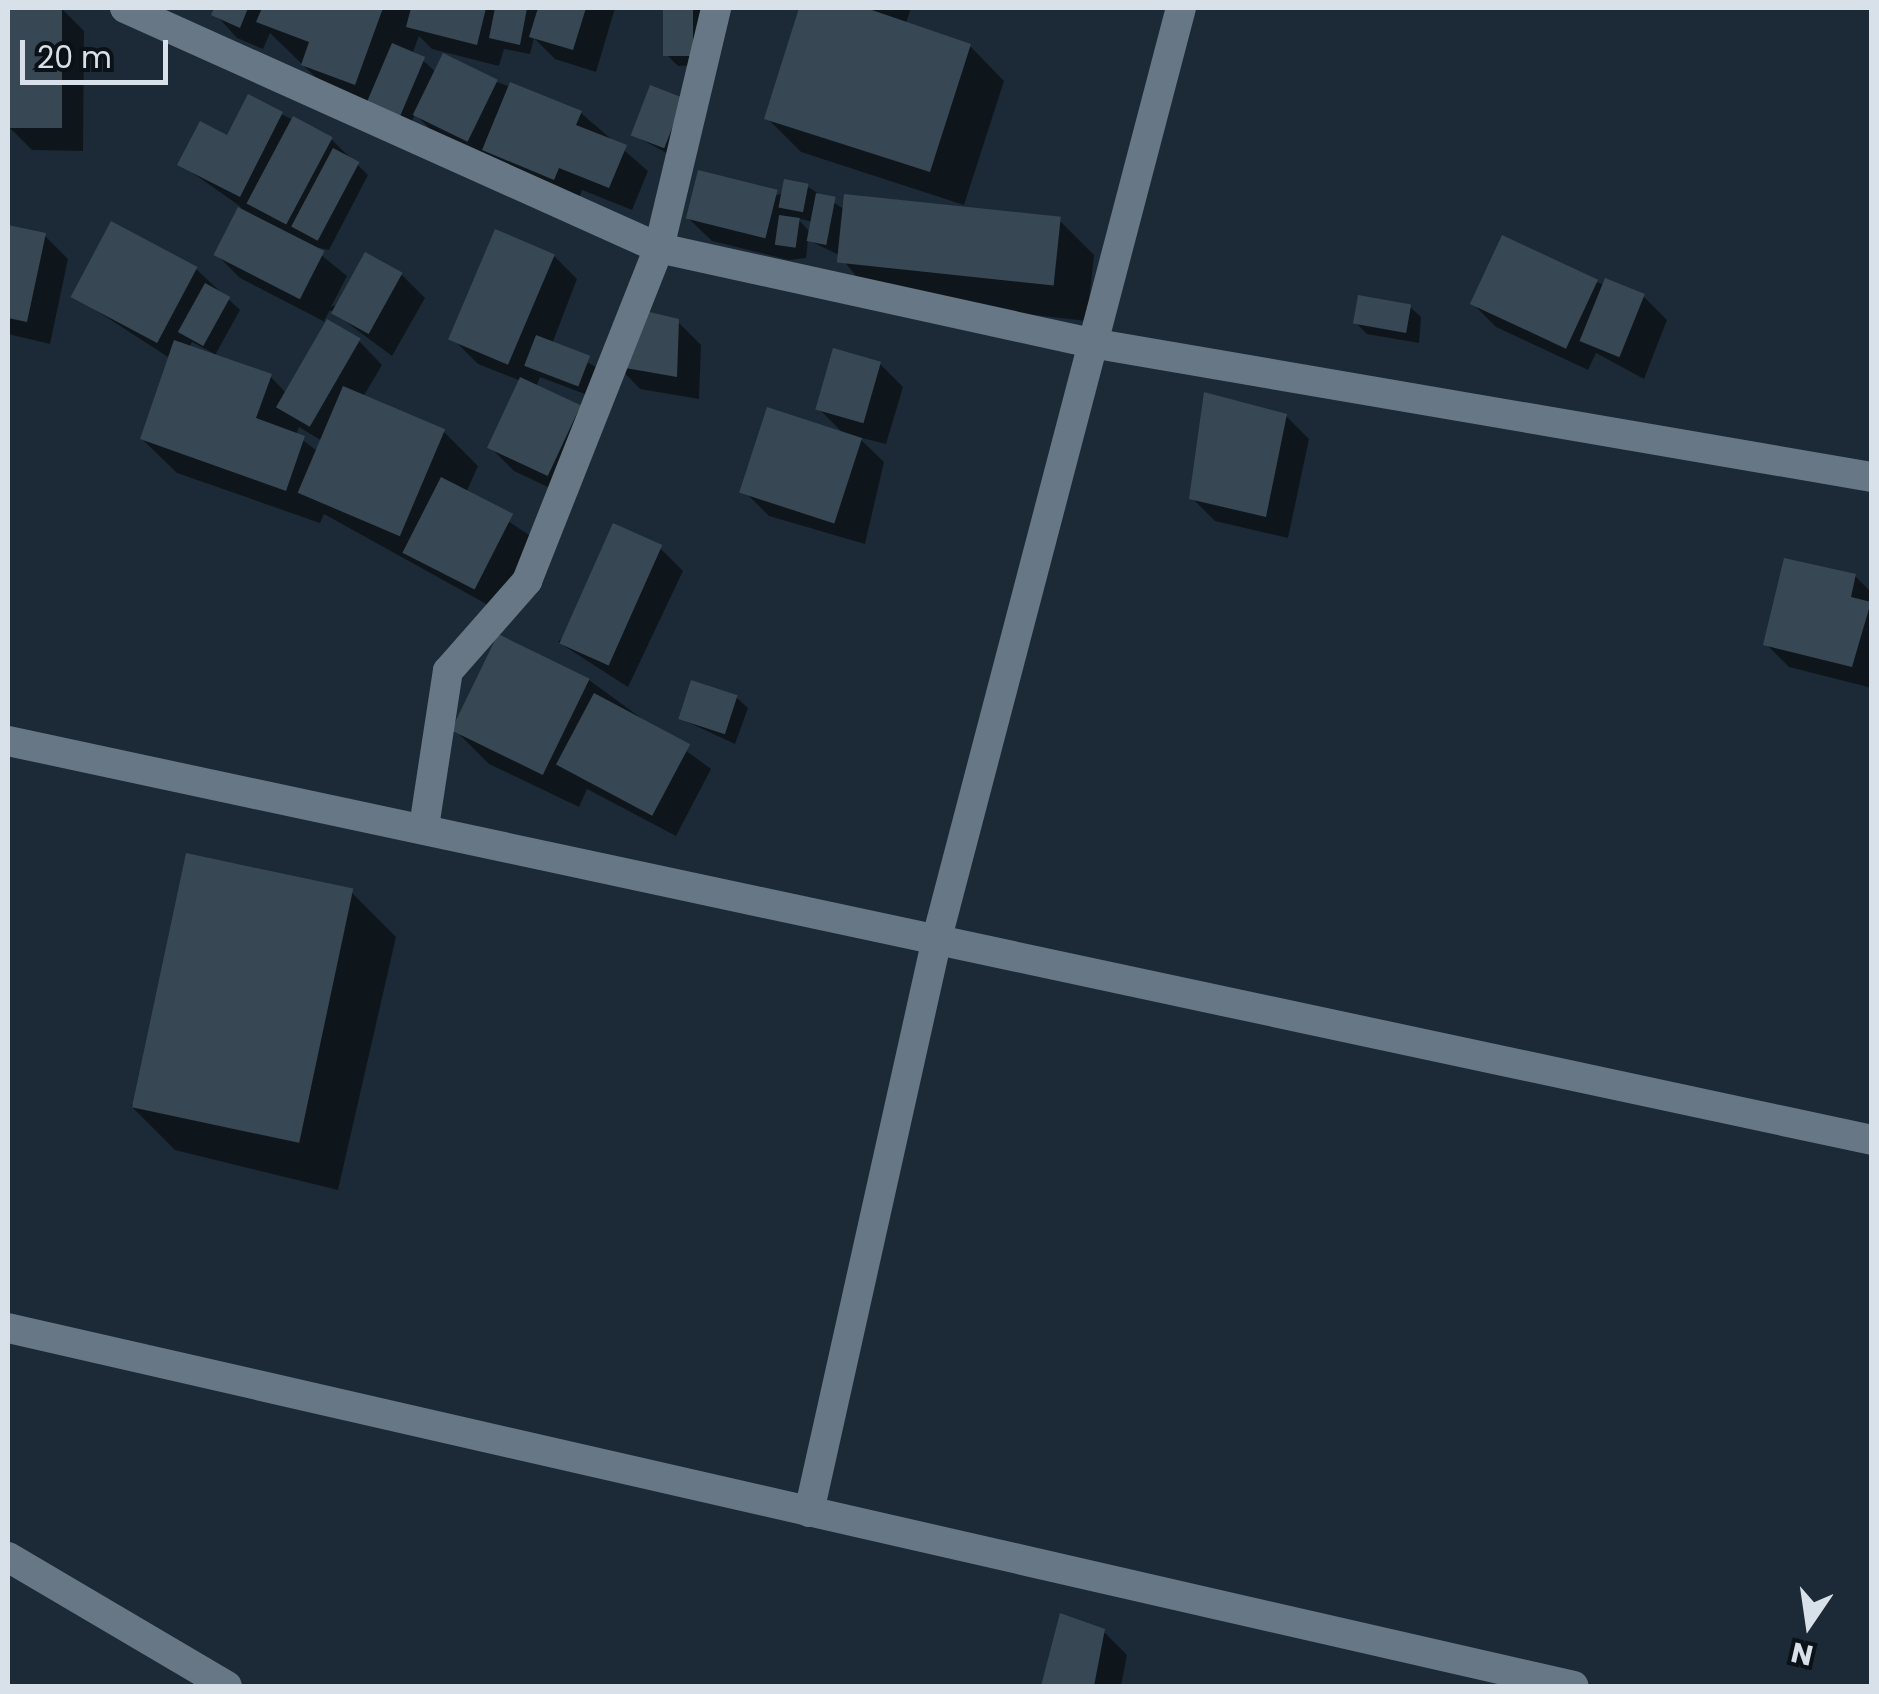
<!DOCTYPE html>
<style>
body{margin:0}
#map{position:relative;width:1879px;height:1694px;overflow:hidden;background:#1b2a36;font-family:Poppins,sans-serif}
div>[style]{position:absolute}
.shadow>*{inset:0;background:#0007}
.building>*{inset:0;background:#384754;transform-origin:0 0}
.street>*{height:30px;margin:-15px;padding:0 15px;transform-origin:15px;border-radius:15px;background:#677785}
span{translate:-50% -50%;white-space:nowrap;text-align:center;line-height:1.15;-webkit-text-stroke:9px #0b1217;paint-order:stroke}
.frame{position:absolute;inset:0;border:10px solid #d8e1e9;pointer-events:none}
.north{position:absolute;left:1759px;top:1574px;width:100px;height:100px;-webkit-text-stroke:8px #0b1217;paint-order:stroke;rotate:193deg;font-size:28px;font-weight:700;line-height:40px;text-align:center;color:#d8e1e9}
.north::after{content:'';display:block;margin:auto;width:35px;height:45px;background:#d8e1e9;clip-path:polygon(50% 0,100% 100%,50% 72%,0 100%)}
.scale{position:absolute;left:20px;top:40px;width:148px;height:45px;box-sizing:border-box;border:5px solid #d8e1e9;border-top:0;padding-left:12px;font-size:30px;line-height:35px;white-space:nowrap;color:#d8e1e9;-webkit-text-stroke:8px #0b1217;paint-order:stroke}
</style>
<div id="map">
<div class="shadow">
<div style="clip-path:polygon(9px 8px,61px 8px,84px 31px,83px 151px,32px 150px,9px 127px)"></div>
<div style="clip-path:polygon(210px 8px,615px 8px,596px 72px,555px 59px,534px 38px,530px 54px,504px 49px,499px 66px,432px 49px,419px 36px,413px 52px,436px 72px,497px 82px,581px 113px,648px 171px,632px 210px,582px 190px,578px 201px,439px 138px,415px 114px,410px 126px,338px 99px,270px 33px,263px 49px,237px 38px)"></div>
<div style="clip-path:polygon(665px 8px,702px 8px,705px 65px,678px 66px,667px 55px)"></div>
<div style="clip-path:polygon(802px 8px,911px 8px,905px 26px,970px 46px,1004px 81px,964px 205px,801px 152px,767px 118px)"></div>
<div style="clip-path:polygon(evenodd,249px 98px,331px 139px,368px 175px,329px 250px,310px 246px,347px 276px,331px 307px,402px 275px,425px 298px,392px 356px,330px 310px,324px 321px,359px 341px,382px 365px,363px 397px,443px 431px,478px 466px,466px 493px,535px 539px,497px 610px,324px 514px,320px 523px,177px 473px,142px 439px,171px 359px,74px 296px,196px 269px,240px 310px,214px 357px,270px 376px,286px 393px,327px 323px,240px 278px,217px 255px,241px 207px,180px 164px,228px 139px,249px 98px,192px 342px,213px 353px,212px 356px,189px 348px,192px 342px,249px 98px,299px 427px,322px 441px,317px 451px,296px 435px,299px 427px)"></div>
<div style="clip-path:polygon(682px 101px,676px 158px,633px 135px)"></div>
<div style="clip-path:polygon(evenodd,808px 187px,844px 209px,1060px 221px,1094px 255px,1087px 321px,873px 297px,839px 255px,808px 240px,806px 258px,789px 260px,712px 241px,688px 218px,808px 187px,797px 218px,813px 222px,811px 233px,797px 218px)"></div>
<div style="clip-path:polygon(8px 228px,45px 236px,68px 259px,50px 344px,8px 334px)"></div>
<div style="clip-path:polygon(554px 256px,577px 279px,552px 344px,600px 369px,590px 396px,540px 377px,536px 387px,579px 407px,571px 498px,514px 471px,491px 448px,521px 381px,478px 364px,455px 341px)"></div>
<div style="clip-path:polygon(1596px 282px,1644px 297px,1667px 320px,1644px 379px,1596px 353px,1588px 370px,1496px 327px,1473px 304px)"></div>
<div style="clip-path:polygon(1409px 306px,1421px 317px,1419px 343px,1367px 334px,1356px 323px)"></div>
<div style="clip-path:polygon(678px 322px,701px 345px,699px 399px,640px 389px,617px 365px)"></div>
<div style="clip-path:polygon(880px 364px,903px 387px,886px 444px,858px 437px,884px 462px,865px 544px,769px 516px,746px 493px,843px 433px,818px 408px)"></div>
<div style="clip-path:polygon(1286px 416px,1309px 439px,1288px 538px,1215px 521px,1192px 498px)"></div>
<div style="clip-path:polygon(660px 548px,683px 571px,628px 687px,558px 642px)"></div>
<div style="clip-path:polygon(1855px 576px,1872px 593px,1872px 688px,1789px 667px,1766px 644px)"></div>
<div style="clip-path:polygon(589px 680px,711px 769px,676px 836px,587px 789px,579px 807px,489px 764px,455px 730px)"></div>
<div style="clip-path:polygon(736px 697px,748px 708px,735px 744px,681px 719px)"></div>
<div style="clip-path:polygon(352px 893px,396px 937px,338px 1190px,175px 1150px,131px 1106px)"></div>
<div style="clip-path:polygon(1061px 1616px,1104px 1632px,1127px 1655px,1121px 1686px,1043px 1686px)"></div>
</div>
<div class="building">
<div style="left:8px;top:8px;width:54px;height:120px"></div>
<div style="clip-path:polygon(214px 8px,248px 8px,240px 28px,211px 15px)"></div>
<div style="clip-path:polygon(262px 8px,383px 8px,355px 85px,301px 65px,309px 42px,256px 22px)"></div>
<div style="clip-path:polygon(411px 8px,486px 8px,477px 45px,406px 27px)"></div>
<div style="clip-path:polygon(495px 8px,527px 8px,520px 45px,489px 38px)"></div>
<div style="clip-path:polygon(538px 8px,586px 8px,573px 50px,529px 37px)"></div>
<div style="left:663px;top:8px;width:30px;height:48px"></div>
<div style="clip-path:polygon(799px 8px,866px 8px,971px 44px,930px 172px,764px 119px)"></div>
<div style="left:392px;top:43px;width:36px;height:65px;rotate:23deg"></div>
<div style="left:443px;top:53px;width:61px;height:69px;rotate:26deg"></div>
<div style="clip-path:polygon(510px 82px,582px 111px,576px 125px,627px 145px,609px 188px,559px 168px,554px 180px,482px 150px)"></div>
<div style="left:650px;top:85px;width:36px;height:54px;rotate:21deg"></div>
<div style="clip-path:polygon(248px 94px,283px 112px,240px 197px,177px 165px,200px 121px,227px 135px)"></div>
<div style="left:293px;top:116px;width:45px;height:99px;rotate:28deg"></div>
<div style="left:333px;top:148px;width:30px;height:89px;rotate:28deg"></div>
<div style="left:698px;top:170px;width:82px;height:50px;rotate:14deg"></div>
<div style="left:784px;top:179px;width:25px;height:29px;rotate:11deg"></div>
<div style="left:816px;top:193px;width:20px;height:49px;rotate:11deg"></div>
<div style="left:844px;top:194px;width:218px;height:69px;rotate:6deg"></div>
<div style="left:238px;top:207px;width:97px;height:54px;rotate:27deg"></div>
<div style="left:779px;top:215px;width:21px;height:30px;rotate:8deg"></div>
<div style="left:111px;top:221px;width:98px;height:86px;rotate:28deg"></div>
<div style="clip-path:polygon(8px 225px,46px 233px,27px 322px,8px 318px)"></div>
<div style="left:495px;top:229px;width:65px;height:120px;rotate:23deg"></div>
<div style="left:1502px;top:235px;width:106px;height:76px;rotate:25deg"></div>
<div style="left:365px;top:252px;width:43px;height:70px;rotate:29deg"></div>
<div style="left:1605px;top:278px;width:43px;height:68px;rotate:22deg"></div>
<div style="left:205px;top:283px;width:29px;height:56px;rotate:29deg"></div>
<div style="left:1358px;top:295px;width:54px;height:29px;rotate:10deg"></div>
<div style="clip-path:polygon(628px 307px,679px 319px,677px 377px,614px 366px)"></div>
<div style="left:327px;top:319px;width:39px;height:102px;rotate:30deg"></div>
<div style="left:536px;top:335px;width:58px;height:33px;rotate:21deg"></div>
<div style="clip-path:polygon(174px 340px,272px 374px,256px 418px,305px 436px,286px 491px,140px 439px)"></div>
<div style="left:833px;top:348px;width:50px;height:64px;rotate:16deg"></div>
<div style="left:520px;top:377px;width:67px;height:78px;rotate:25deg"></div>
<div style="left:343px;top:386px;width:111px;height:116px;rotate:23deg"></div>
<div style="clip-path:polygon(1204px 392px,1287px 414px,1266px 517px,1189px 499px)"></div>
<div style="left:767px;top:407px;width:100px;height:90px;rotate:18deg"></div>
<div style="left:441px;top:477px;width:81px;height:85px;rotate:27deg"></div>
<div style="left:613px;top:523px;width:54px;height:132px;rotate:24deg"></div>
<div style="clip-path:polygon(1784px 558px,1856px 574px,1851px 597px,1871px 602px,1852px 667px,1763px 645px)"></div>
<div style="left:498px;top:634px;width:102px;height:107px;rotate:26deg"></div>
<div style="left:691px;top:680px;width:49px;height:41px;rotate:18deg"></div>
<div style="left:594px;top:693px;width:109px;height:81px;rotate:28deg"></div>
<div style="left:186px;top:853px;width:171px;height:260px;rotate:12deg"></div>
<div style="clip-path:polygon(1060px 1613px,1105px 1629px,1094px 1686px,1041px 1686px)"></div>
</div>
<div class="street">
<div style="left:125px;top:8px;width:585px;rotate:24.2deg"></div>
<div style="left:659px;top:248px;width:448px;rotate:12.4deg"></div>
<div style="left:1097px;top:344px;width:786px;rotate:9.74deg"></div>
<div style="left:8px;top:741px;width:1906px;rotate:12.08deg"></div>
<div style="left:424px;top:827px;width:158px;rotate:-81.3deg"></div>
<div style="left:448px;top:671px;width:120px;rotate:-48.7deg"></div>
<div style="left:527px;top:581px;width:358px;rotate:-68.4deg"></div>
<div style="left:659px;top:248px;width:247px;rotate:-76.6deg"></div>
<div style="left:8px;top:1328px;width:1606px;rotate:12.88deg"></div>
<div style="left:809px;top:1512px;width:592px;rotate:-77.42deg"></div>
<div style="left:938px;top:934px;width:957px;rotate:-75.3deg"></div>
<div style="left:8px;top:1557px;width:254px;rotate:30.5deg"></div>
</div>
<div class="frame"></div>
<div class="north">N</div>
<div class="scale">20 m</div>
</div>
